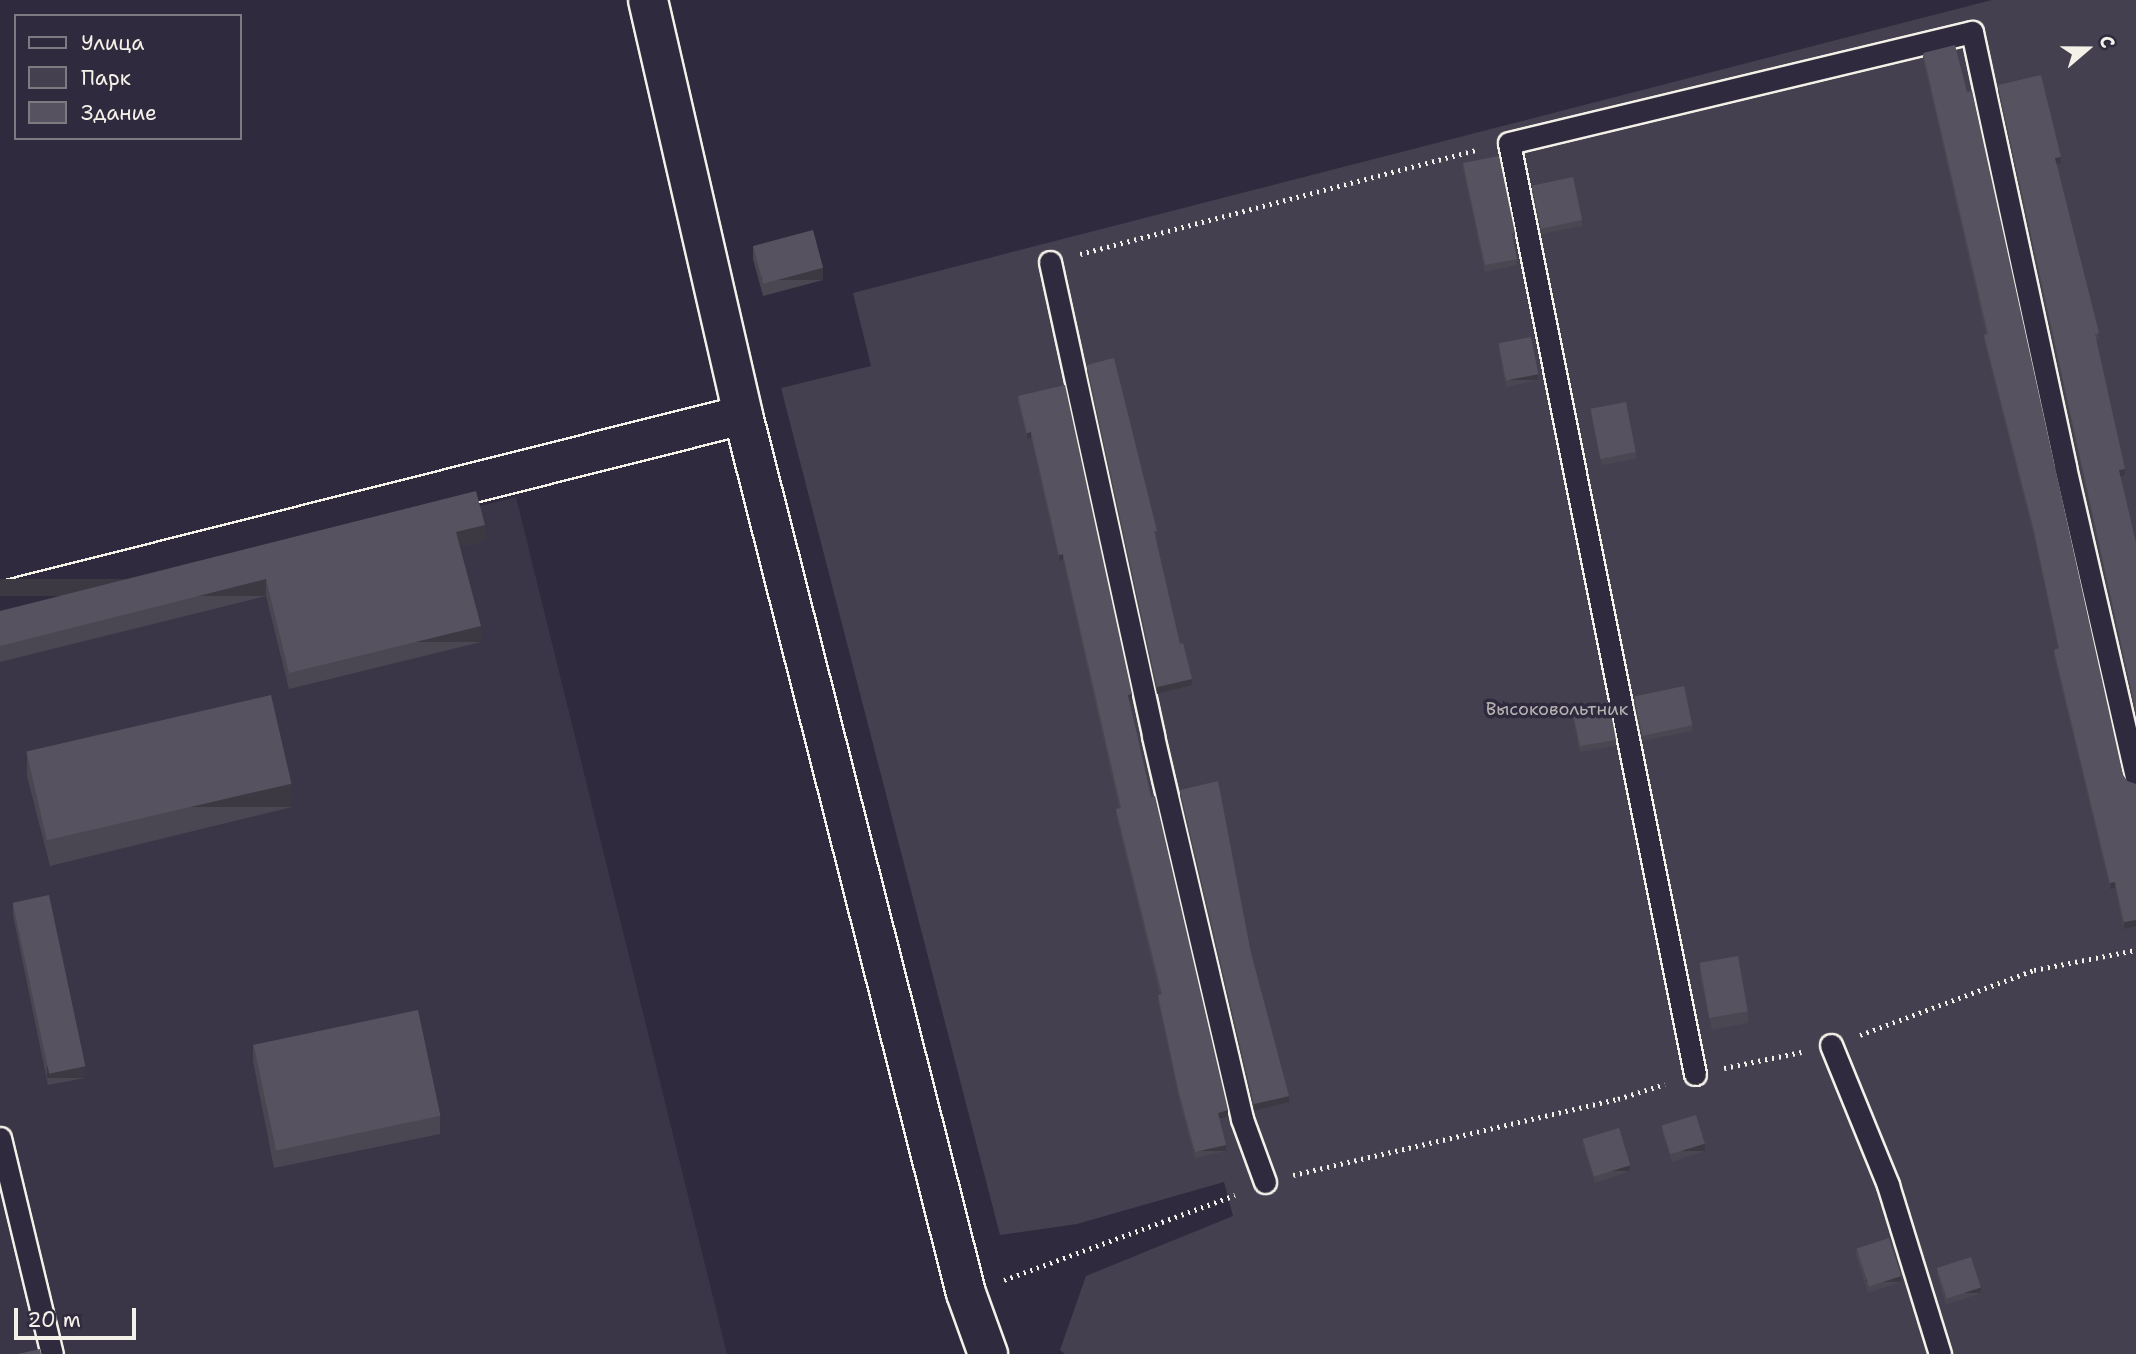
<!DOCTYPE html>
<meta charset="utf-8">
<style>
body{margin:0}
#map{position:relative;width:2136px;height:1354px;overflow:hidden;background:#2f2a3d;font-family:"Shantell Sans",sans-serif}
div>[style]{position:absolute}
.built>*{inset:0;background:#3b3647}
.green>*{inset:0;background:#454050}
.path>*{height:4.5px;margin-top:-2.25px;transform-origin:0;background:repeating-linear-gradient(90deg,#f4f1e8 0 2px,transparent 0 7px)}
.roads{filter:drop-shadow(2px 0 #f4f1e8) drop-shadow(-2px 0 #f4f1e8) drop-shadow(0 2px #f4f1e8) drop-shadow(0 -2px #f4f1e8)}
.lane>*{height:21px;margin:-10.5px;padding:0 10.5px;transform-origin:10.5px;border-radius:10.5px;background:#2f2a3d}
.street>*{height:38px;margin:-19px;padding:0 19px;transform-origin:19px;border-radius:19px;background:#2f2a3d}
.wall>*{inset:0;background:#4a4752}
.shaded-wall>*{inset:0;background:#3c3942;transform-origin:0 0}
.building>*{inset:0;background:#56525f;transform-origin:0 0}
span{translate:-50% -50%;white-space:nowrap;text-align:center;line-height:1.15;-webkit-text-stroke:7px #2f2a3d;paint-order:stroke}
.park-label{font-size:18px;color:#b7b3b3}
.legend{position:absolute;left:14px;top:14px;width:228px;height:126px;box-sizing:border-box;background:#2f2a3d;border:2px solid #7e7a81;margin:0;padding:9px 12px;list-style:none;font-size:21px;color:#f4f1e8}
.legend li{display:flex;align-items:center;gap:14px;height:35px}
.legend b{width:35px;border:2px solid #7e7a81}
.north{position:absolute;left:2052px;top:14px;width:70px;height:70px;-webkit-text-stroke:5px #2f2a3d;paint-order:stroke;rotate:70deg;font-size:19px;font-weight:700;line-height:28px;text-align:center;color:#f4f1e8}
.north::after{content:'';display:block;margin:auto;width:24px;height:32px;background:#f4f1e8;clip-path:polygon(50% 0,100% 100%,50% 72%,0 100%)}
.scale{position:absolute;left:14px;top:1308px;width:122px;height:32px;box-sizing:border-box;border:4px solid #f4f1e8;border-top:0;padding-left:9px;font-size:21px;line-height:24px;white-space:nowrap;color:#f4f1e8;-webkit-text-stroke:5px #2f2a3d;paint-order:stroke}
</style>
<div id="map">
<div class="built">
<div style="clip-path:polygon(516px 497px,727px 1354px,0 1354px,0 625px)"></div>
</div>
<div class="green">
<div style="clip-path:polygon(1992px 0,2136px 0,2136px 1354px,1065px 1354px,1060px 1350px,1086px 1276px,1233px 1216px,1224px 1182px,1077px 1224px,1000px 1235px,781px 388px,871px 366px,853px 293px)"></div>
</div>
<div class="path">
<div style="left:1080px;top:254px;width:410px;rotate:-14.7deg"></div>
<div style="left:1860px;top:1035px;width:186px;rotate:-20.5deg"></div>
<div style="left:2034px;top:970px;width:104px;rotate:-11.1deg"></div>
<div style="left:1724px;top:1068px;width:79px;rotate:-11.7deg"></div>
<div style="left:1293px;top:1175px;width:334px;rotate:-13.2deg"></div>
<div style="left:1618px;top:1099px;width:49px;rotate:-17.7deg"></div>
<div style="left:1004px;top:1280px;width:246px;rotate:-20.2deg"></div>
</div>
<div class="roads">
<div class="lane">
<div style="left:1050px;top:262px;width:485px;rotate:77.7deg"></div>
<div style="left:1153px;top:736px;width:393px;rotate:76.9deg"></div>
<div style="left:1242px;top:1119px;width:67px;rotate:69.9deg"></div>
<div style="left:1831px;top:1045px;width:151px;rotate:67.8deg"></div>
<div style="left:1888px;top:1185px;width:177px;rotate:72.9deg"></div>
<div style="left:1695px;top:1074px;width:949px;rotate:-101.3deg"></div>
<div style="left:1509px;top:143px;width:476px;rotate:-13.5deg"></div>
<div style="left:1972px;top:32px;width:445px;rotate:77.9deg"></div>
<div style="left:2065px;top:467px;width:319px;rotate:77.1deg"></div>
<div style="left:0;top:1138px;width:222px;rotate:76.5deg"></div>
</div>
<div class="street">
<div style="left:648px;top:0;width:426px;rotate:77.1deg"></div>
<div style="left:743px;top:415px;width:906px;rotate:75.75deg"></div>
<div style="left:966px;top:1293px;width:65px;rotate:70.2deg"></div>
<div style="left:0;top:602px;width:766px;rotate:-14.13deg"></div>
</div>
</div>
<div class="wall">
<div style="clip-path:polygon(1923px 53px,2123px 775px,2127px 781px,2136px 784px,2136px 926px,2124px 929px,2115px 888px,2110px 889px,2054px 656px,2054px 650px,2058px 649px,2034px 537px,1984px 341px,1984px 335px,1986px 334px,1923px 59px)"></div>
<div style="clip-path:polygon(1998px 85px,2061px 163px,2057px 164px,2099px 339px,2096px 340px,2125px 475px,2120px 476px,2136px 543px,2136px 717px,1998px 91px)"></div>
<div style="clip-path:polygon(1463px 163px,1515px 233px,1515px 240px,1513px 240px,1517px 259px,1517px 265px,1485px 272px,1463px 169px)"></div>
<div style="clip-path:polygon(1532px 185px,1582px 220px,1582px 226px,1541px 234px,1532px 191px)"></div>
<div style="clip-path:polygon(753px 246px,823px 280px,763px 296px,753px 259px)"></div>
<div style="clip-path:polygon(1499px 343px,1538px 380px,1506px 387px,1499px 350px)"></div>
<div style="clip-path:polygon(1087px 365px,1157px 537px,1155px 537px,1180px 644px,1192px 685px,1157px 694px,1087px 371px)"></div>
<div style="clip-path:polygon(1018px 396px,1132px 700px,1129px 701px,1228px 1117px,1219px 1119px,1226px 1151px,1195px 1158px,1179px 1099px,1158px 1001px,1158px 995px,1160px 995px,1116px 815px,1116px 809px,1119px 808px,1063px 560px,1059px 561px,1031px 438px,1027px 439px,1018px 402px)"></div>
<div style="clip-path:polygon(1591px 409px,1636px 452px,1636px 459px,1602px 465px,1591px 415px)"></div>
<div style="clip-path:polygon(485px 541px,460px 547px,481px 642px,289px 689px,266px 596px,0 662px,0 611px)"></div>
<div style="clip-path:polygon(1634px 697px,1692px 725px,1692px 731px,1642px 741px,1634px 703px)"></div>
<div style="clip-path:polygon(1578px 708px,1616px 740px,1616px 746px,1580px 752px,1573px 719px,1573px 713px,1578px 712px)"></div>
<div style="clip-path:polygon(27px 754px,292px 807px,50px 866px,27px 776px)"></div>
<div style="clip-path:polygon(1180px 790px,1251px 953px,1289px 1102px,1254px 1111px,1180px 796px)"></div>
<div style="clip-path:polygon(13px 903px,85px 1078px,48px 1085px,13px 915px)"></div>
<div style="clip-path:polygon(1700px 964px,1748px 1011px,1748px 1023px,1712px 1030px,1700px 976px)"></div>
<div style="clip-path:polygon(253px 1044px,440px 1116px,440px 1134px,274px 1168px,253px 1061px)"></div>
<div style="clip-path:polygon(1662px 1126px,1705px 1151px,1672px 1162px,1662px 1132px)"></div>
<div style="clip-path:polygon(1583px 1139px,1630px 1171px,1595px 1183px,1583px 1146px)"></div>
<div style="clip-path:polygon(1856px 1248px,1901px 1282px,1868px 1293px,1856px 1255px)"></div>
<div style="clip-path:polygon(1937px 1268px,1981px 1293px,1946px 1305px,1937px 1274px)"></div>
</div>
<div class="shaded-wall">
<div style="clip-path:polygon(2061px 157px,2061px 163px,2055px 164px,2055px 158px)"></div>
<div style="left:823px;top:268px;width:12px;height:62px;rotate:90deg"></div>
<div style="left:1538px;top:374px;width:6px;height:33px;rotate:90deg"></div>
<div style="clip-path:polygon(1031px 432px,1031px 438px,1027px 439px,1027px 433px)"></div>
<div style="clip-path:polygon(2125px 469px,2125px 475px,2119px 477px,2119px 470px)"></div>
<div style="clip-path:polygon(485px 525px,485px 541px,456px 548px,456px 532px)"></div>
<div style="clip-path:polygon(1063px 554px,1063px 560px,1059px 561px,1059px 555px)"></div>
<div style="left:266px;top:579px;width:17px;height:274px;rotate:90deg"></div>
<div style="left:481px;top:626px;width:16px;height:198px;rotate:90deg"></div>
<div style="clip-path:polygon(1192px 679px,1192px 685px,1157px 694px,1157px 687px)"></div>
<div style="clip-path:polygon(1132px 694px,1132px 700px,1128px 701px,1128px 695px)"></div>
<div style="left:292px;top:784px;width:23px;height:249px;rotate:90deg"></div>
<div style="clip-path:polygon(2115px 882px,2115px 888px,2110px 889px,2110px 883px)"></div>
<div style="clip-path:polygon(2136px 920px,2136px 926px,2124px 929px,2124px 922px)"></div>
<div style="left:85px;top:1066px;width:12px;height:38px;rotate:90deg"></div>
<div style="clip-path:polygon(1289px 1096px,1289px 1102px,1254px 1111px,1254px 1104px)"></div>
<div style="clip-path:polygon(1228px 1110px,1228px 1117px,1218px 1119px,1218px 1113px)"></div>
<div style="left:1705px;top:1144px;width:7px;height:35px;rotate:90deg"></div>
<div style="left:1226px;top:1145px;width:6px;height:32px;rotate:90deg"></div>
<div style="left:1630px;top:1165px;width:6px;height:37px;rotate:90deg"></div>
<div style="left:1901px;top:1276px;width:6px;height:35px;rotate:90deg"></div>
<div style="left:1981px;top:1287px;width:6px;height:37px;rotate:90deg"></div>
</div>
<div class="building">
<div style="clip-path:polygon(1955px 45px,1967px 92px,1972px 91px,2123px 775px,2127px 781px,2136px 784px,2136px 920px,2124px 922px,2115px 882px,2110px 883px,2054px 650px,2059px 648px,2034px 531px,1984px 335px,1988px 334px,1923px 53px)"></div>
<div style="clip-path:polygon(2041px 75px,2061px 157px,2055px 158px,2099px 333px,2095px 334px,2125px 469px,2119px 470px,2136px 543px,2136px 711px,1998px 85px)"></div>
<div style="clip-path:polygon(1499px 156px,1515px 233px,1512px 234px,1517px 259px,1485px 265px,1463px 163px)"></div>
<div style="left:1573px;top:177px;width:44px;height:42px;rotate:78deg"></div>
<div style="left:813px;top:230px;width:39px;height:62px;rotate:75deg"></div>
<div style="left:1531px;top:337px;width:38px;height:33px;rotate:79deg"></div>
<div style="clip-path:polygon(1114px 358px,1157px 531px,1154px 531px,1180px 644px,1183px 643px,1192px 679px,1157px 687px,1087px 365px)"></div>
<div style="clip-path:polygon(1065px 385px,1132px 694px,1128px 695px,1151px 797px,1155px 796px,1228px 1110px,1218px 1113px,1226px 1145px,1195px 1152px,1179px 1093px,1158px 995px,1162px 994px,1116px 809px,1121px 808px,1063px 554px,1059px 555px,1031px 432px,1027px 433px,1018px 396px)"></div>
<div style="left:1626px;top:402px;width:51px;height:36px;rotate:79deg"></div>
<div style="clip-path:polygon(476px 491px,485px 525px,456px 532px,481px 626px,289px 673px,266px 579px,0 646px,0 611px)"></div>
<div style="left:1684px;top:686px;width:40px;height:51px;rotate:78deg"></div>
<div style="left:271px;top:695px;width:91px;height:251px;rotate:77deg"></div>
<div style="clip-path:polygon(1609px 702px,1616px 740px,1580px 746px,1573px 713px,1578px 712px,1578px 708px)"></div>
<div style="clip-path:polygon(1218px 781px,1251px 953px,1289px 1096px,1254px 1104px,1180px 790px)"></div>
<div style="left:49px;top:895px;width:175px;height:37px;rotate:78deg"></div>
<div style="left:1738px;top:956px;width:56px;height:39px;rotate:80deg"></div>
<div style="left:418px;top:1010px;width:108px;height:168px;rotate:78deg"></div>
<div style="left:1696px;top:1115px;width:30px;height:36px;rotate:73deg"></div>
<div style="left:1619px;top:1128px;width:39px;height:38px;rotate:73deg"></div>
<div style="left:1889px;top:1238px;width:40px;height:34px;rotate:72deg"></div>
<div style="left:1971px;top:1257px;width:32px;height:36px;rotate:72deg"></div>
<div style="clip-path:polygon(40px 1349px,41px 1354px,18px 1354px)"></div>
</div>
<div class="park-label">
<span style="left:1557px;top:709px">Высоковольтник</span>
</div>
<ul class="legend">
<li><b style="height:9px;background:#2f2a3d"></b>Улица</li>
<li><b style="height:19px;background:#454050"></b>Парк</li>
<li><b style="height:19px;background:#56525f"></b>Здание</li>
</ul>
<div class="north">С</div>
<div class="scale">20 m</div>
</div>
